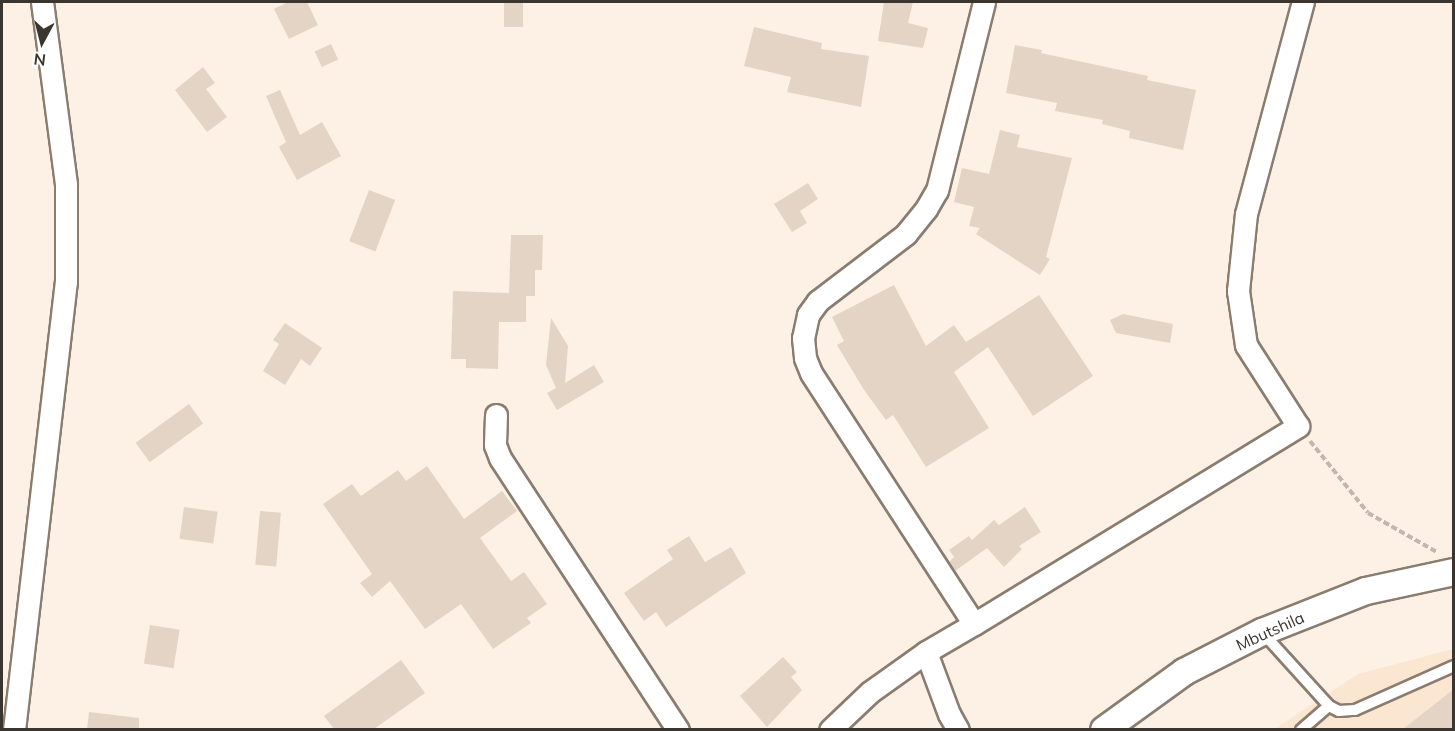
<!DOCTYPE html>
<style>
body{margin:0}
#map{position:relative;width:1455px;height:731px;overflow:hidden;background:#fdf1e5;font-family:Mulish,sans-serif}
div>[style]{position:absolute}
.built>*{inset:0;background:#fbe6d1}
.building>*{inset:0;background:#e3d4c5;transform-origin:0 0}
.path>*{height:4px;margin-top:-2px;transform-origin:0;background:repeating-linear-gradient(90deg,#c1b7ac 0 6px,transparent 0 9px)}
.roads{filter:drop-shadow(2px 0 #8a7d6f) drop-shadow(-2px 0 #8a7d6f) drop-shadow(0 2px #8a7d6f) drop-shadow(0 -2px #8a7d6f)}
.service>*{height:10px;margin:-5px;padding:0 5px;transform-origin:5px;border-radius:5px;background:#fff}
.minor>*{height:21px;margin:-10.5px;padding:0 10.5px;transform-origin:10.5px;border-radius:10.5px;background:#fff}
.tertiary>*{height:26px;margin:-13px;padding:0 13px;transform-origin:13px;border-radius:13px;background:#fff}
span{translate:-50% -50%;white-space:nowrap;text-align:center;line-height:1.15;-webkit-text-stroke:6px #fff;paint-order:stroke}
.street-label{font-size:16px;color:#3b352f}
.frame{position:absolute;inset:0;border:3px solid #3b352f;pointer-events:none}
.north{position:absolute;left:12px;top:12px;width:60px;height:60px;-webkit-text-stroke:4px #fff;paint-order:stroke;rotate:187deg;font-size:16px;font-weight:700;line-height:24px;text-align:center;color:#3b352f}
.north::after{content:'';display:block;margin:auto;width:21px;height:27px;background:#3b352f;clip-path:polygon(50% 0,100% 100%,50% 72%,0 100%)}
</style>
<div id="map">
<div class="built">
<div style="clip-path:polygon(1453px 649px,1453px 729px,1273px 730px,1358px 674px)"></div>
</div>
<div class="building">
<div style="clip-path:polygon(288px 2px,307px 2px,318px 25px,289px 39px,274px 9px)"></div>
<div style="left:504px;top:2px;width:19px;height:25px"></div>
<div style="clip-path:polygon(884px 2px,913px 2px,908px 23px,928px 28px,923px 48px,878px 41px)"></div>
<div style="clip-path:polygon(754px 27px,822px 43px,821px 49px,869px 56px,861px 107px,787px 92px,791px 77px,744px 66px)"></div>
<div style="left:331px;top:44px;width:17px;height:18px;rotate:65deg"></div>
<div style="clip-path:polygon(1015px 45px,1042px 50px,1041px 53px,1148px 76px,1147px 80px,1196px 90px,1183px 150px,1129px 138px,1130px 131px,1102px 124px,1103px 120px,1055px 111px,1057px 103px,1006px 93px)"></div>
<div style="clip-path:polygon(203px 67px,215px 83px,206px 89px,227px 117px,207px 132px,175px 90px)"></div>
<div style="clip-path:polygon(280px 90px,300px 135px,322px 122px,341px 156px,297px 180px,279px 147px,286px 142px,266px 96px)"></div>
<div style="clip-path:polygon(1000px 130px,1020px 135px,1017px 147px,1072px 158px,1046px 257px,1050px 259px,1040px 275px,976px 234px,980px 228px,969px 226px,974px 207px,954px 202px,962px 168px,989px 174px)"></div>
<div style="clip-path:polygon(808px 183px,818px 199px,800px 211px,807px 223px,792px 232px,774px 204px)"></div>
<div style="left:369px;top:190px;width:28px;height:55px;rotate:21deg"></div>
<div style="clip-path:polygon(511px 235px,543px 235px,542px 270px,535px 270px,535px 296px,526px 296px,526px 322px,499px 322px,498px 369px,466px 368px,466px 359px,451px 359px,453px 291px,509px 293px)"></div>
<div style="clip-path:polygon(894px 285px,926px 346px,954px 325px,966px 342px,1039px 295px,1093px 376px,1033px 416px,988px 347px,954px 372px,989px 428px,926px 467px,893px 415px,886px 420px,864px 390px,837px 345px,844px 341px,832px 317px)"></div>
<div style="clip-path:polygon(1123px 314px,1173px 324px,1170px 343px,1116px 333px,1110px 320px)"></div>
<div style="clip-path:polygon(551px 318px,568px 346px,565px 383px,594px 365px,604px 382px,557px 410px,547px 393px,556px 388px,546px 365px)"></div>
<div style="clip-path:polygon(285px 323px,322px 348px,310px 366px,301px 359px,285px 385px,263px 371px,279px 344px,273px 340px)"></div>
<div style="left:189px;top:404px;width:24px;height:66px;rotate:54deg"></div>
<div style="clip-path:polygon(427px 466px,464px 519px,502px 491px,517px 511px,480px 538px,511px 581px,524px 572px,547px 604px,527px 618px,531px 623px,493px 649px,461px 604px,425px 629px,390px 581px,372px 597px,360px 583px,372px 574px,323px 504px,352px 484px,361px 496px,398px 470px,406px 481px)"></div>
<div style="left:184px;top:507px;width:34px;height:32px;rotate:8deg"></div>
<div style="clip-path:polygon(1025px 507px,1041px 532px,1019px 546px,1022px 549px,1004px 567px,987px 548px,955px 571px,949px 562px,954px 557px,949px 550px,969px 536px,972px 540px,994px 520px,999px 525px)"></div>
<div style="left:260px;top:511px;width:21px;height:54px;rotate:5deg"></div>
<div style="clip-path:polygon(689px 536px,705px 562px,731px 547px,746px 573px,666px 627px,656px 612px,644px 621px,624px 593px,673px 559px,667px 550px)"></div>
<div style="left:150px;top:625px;width:30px;height:39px;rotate:9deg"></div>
<div style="clip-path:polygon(783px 657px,797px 672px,791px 677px,802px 690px,767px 727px,740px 696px)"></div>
<div style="clip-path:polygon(401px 660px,425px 693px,374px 729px,334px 729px,324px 716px)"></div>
<div style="clip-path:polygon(1454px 689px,1454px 729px,1403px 729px)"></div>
<div style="clip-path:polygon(89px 712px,139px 718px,139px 729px,87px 729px)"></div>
</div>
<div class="path">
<div style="left:1310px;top:441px;width:92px;rotate:51.1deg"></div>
<div style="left:1368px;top:513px;width:79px;rotate:29.5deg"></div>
</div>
<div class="roads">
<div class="service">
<div style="left:1262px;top:632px;width:100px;rotate:47.8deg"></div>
<div style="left:1329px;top:706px;width:11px;rotate:27deg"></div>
<div style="left:1339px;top:711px;width:16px;rotate:-4deg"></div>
<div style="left:1355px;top:710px;width:108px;rotate:-24deg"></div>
<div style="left:1301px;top:730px;width:37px;rotate:-41deg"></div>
</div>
<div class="minor">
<div style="left:984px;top:2px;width:194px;rotate:104deg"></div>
<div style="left:937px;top:190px;width:22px;rotate:120deg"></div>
<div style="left:926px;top:209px;width:32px;rotate:129deg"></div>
<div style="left:906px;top:234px;width:111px;rotate:142.7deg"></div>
<div style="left:818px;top:301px;width:17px;rotate:126deg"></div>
<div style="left:808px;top:315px;width:24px;rotate:102deg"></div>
<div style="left:803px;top:338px;width:20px;rotate:84deg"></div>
<div style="left:805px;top:358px;width:16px;rotate:68deg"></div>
<div style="left:811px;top:373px;width:299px;rotate:57deg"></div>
<div style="left:974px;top:624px;width:380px;rotate:-31.4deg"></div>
<div style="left:1298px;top:426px;width:96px;rotate:-122.7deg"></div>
<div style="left:1246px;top:345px;width:55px;rotate:-98.4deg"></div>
<div style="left:1238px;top:291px;width:77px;rotate:-84.1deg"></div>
<div style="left:1246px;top:214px;width:220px;rotate:-75deg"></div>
<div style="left:496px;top:415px;width:30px;rotate:92deg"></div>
<div style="left:495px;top:445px;width:14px;rotate:69deg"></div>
<div style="left:500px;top:458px;width:325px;rotate:56.8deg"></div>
<div style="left:14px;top:730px;width:451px;rotate:-83.4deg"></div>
<div style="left:66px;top:282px;width:98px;rotate:-90deg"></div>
<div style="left:66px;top:184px;width:184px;rotate:-97.5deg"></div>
<div style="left:830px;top:730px;width:55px;rotate:-43.5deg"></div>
<div style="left:870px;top:692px;width:69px;rotate:-35.5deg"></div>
<div style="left:958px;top:730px;width:18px;rotate:-119deg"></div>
<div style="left:949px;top:714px;width:66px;rotate:-110.4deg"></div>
<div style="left:926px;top:652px;width:56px;rotate:-30.3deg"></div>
</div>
<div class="tertiary">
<div style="left:1104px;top:730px;width:99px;rotate:-35.9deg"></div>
<div style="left:1184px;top:672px;width:88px;rotate:-27.1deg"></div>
<div style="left:1262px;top:632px;width:112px;rotate:-21.5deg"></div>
<div style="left:1366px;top:591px;width:90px;rotate:-12.2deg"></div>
</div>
</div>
<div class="street-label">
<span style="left:1270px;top:631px;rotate:-24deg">Mbutshila</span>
</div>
<div class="frame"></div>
<div class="north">N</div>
</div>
